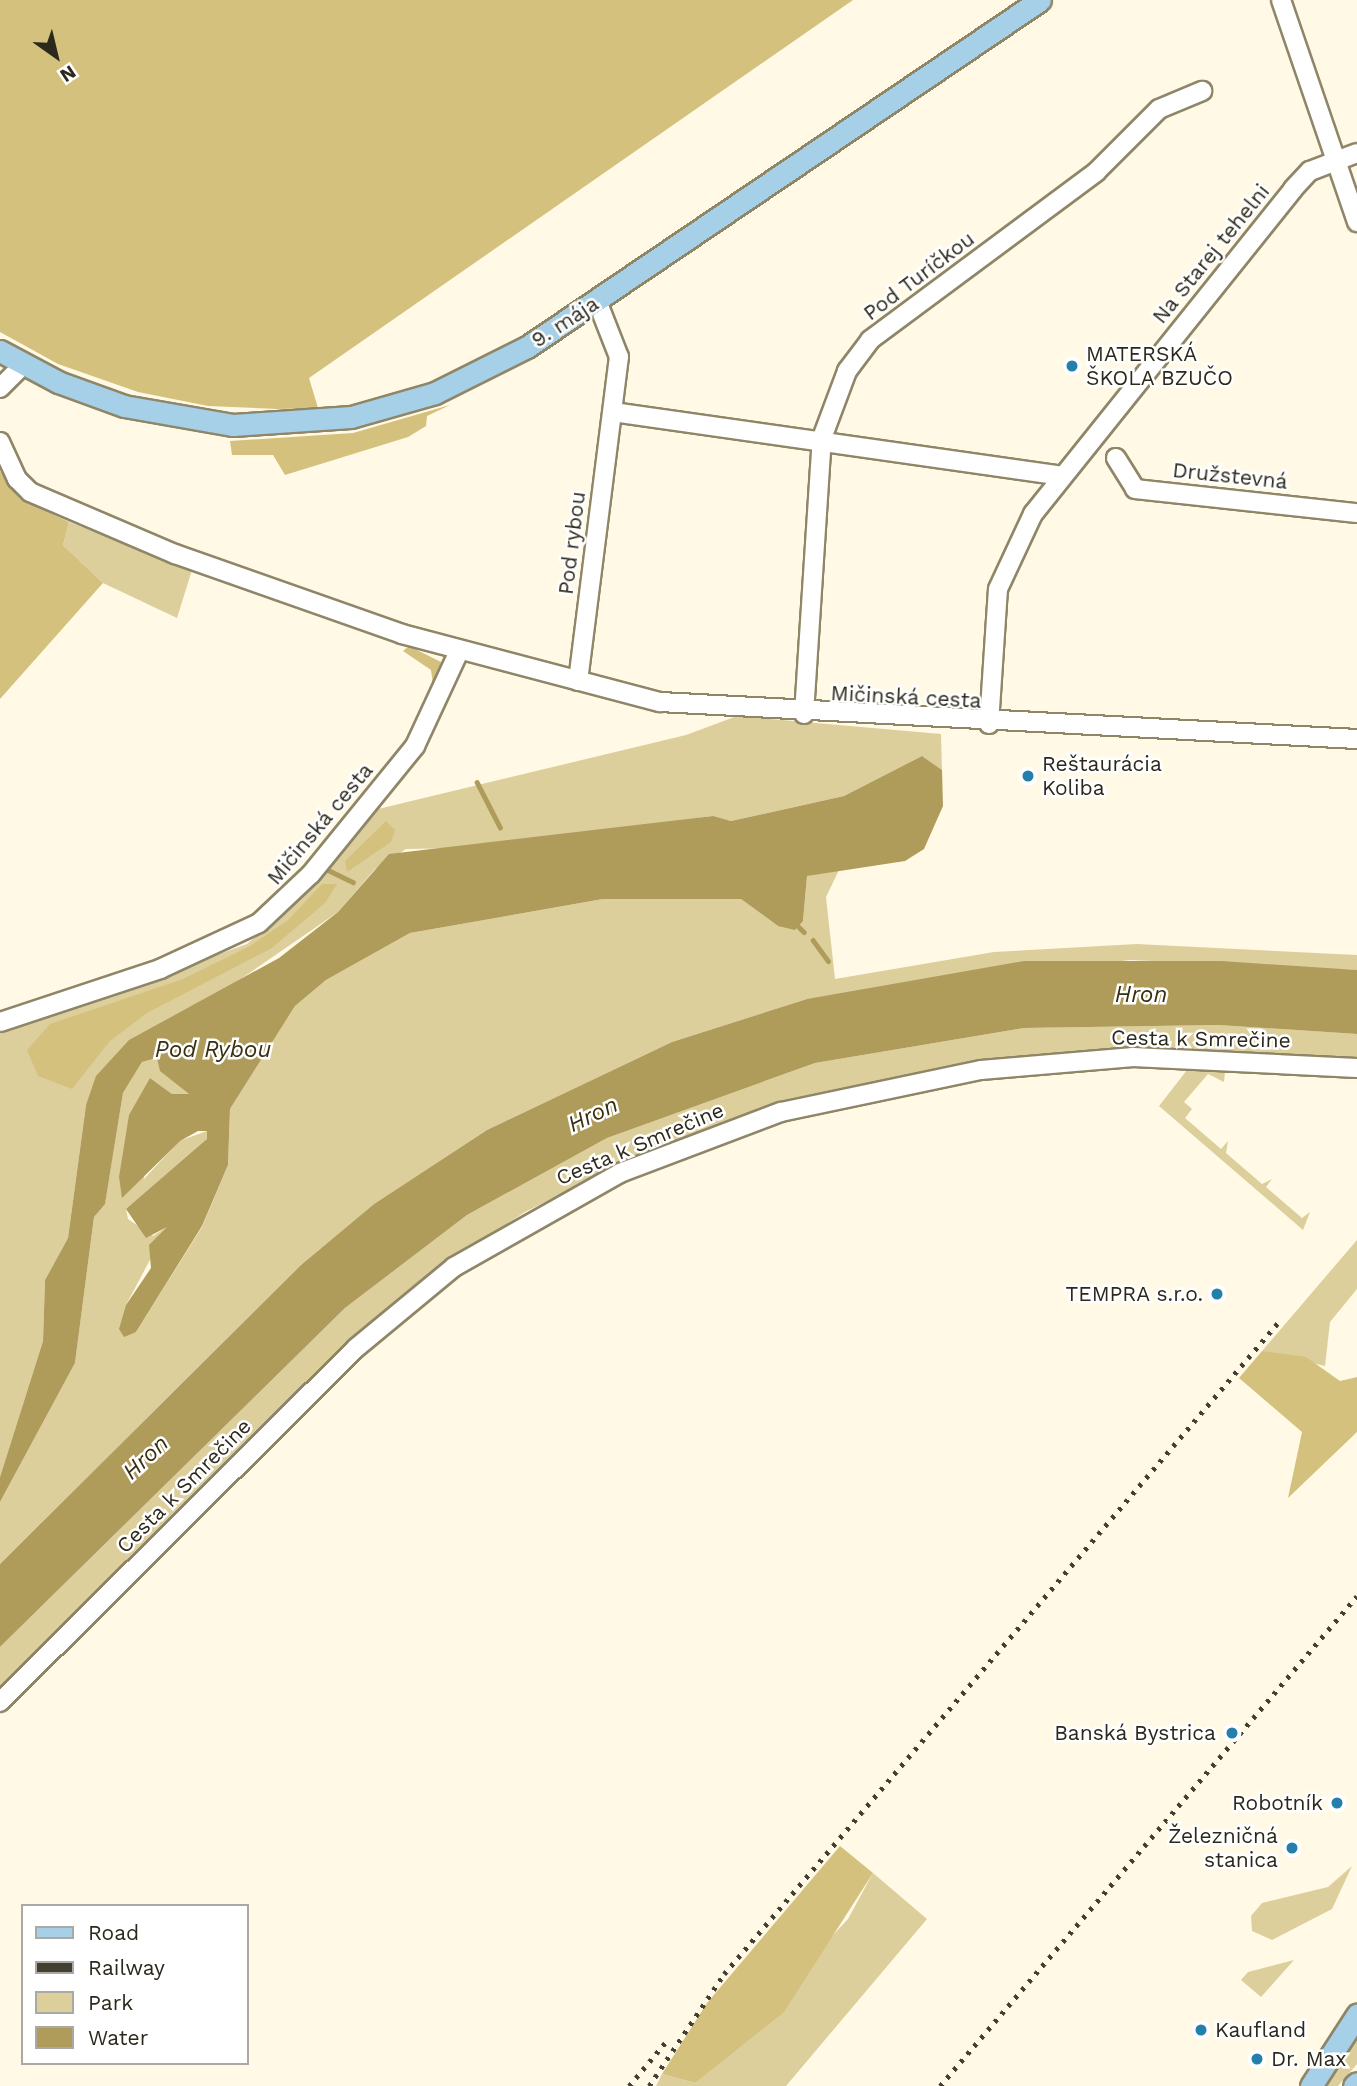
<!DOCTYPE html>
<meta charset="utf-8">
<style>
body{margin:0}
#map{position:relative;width:1357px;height:2086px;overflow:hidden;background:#fff9e6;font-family:"Work Sans",sans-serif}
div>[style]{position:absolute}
.green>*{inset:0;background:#ddcf9c}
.forest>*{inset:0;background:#d4c17e}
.water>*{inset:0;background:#af9c5a}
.stream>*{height:4.5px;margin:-2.25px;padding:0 2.25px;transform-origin:2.25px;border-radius:2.25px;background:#af9c5a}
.roads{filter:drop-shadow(2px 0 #8f8668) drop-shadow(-2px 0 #8f8668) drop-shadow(0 2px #8f8668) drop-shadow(0 -2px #8f8668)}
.minor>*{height:18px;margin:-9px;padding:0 9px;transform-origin:9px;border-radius:9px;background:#fff}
.major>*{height:21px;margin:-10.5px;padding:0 10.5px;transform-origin:10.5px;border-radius:10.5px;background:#a6d0e8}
.rail>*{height:4.5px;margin-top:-2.25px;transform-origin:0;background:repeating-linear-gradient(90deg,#434032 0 3.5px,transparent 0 10.5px)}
.dots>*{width:19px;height:19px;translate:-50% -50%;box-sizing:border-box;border:4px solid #fff;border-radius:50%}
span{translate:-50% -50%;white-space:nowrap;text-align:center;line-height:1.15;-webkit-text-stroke:5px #fff;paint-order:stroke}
.street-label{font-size:21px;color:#2c291c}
.poi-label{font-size:21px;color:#2c291c}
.left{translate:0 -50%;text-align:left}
.right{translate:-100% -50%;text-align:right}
.water-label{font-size:23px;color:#372f10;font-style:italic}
.legend{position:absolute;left:21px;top:1904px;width:228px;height:161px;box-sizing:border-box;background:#fff;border:2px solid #aba9a4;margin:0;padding:9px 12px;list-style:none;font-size:21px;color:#2c291c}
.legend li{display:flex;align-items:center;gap:14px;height:35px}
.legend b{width:35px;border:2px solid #aba9a4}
.north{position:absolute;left:21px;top:21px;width:70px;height:70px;-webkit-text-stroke:5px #fff;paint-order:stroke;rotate:146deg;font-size:19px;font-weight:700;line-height:28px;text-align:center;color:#2c291c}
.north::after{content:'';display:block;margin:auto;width:24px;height:32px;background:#2c291c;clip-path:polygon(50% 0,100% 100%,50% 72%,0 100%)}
</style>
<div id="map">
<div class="green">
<div style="clip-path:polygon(69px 522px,192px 570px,177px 618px,103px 583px,63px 545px)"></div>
<div style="clip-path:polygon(737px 716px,941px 734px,942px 770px,922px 756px,844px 796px,731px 821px,712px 816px,468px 848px,406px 849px,375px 869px,338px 912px,226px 989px,86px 1105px,68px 1238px,45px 1280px,43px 1341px,0 1477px,0 1034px,247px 944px,314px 886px,374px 810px,686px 735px)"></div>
<div style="clip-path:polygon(840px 868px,826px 897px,835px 979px,994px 952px,1137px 944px,1357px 955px,1357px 970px,1130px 960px,807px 999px,672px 1042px,487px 1130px,374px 1204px,301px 1265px,0 1564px,0 1502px,75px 1363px,94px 1217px,105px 1203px,123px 1093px,142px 1062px,157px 1058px,161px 1071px,189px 1094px,172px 1094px,150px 1078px,144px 1179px,179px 1141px,207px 1131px,207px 1139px,158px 1186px,126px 1209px,128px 1219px,153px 1236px,168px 1226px,126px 1305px,136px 1332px,202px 1227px,228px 1165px,230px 1109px,295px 1006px,326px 980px,410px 933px,603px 899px,741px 899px,778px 926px,803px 921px,807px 876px)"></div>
<div style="clip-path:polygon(1218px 1025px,1357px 1034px,1357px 1060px,1129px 1049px,886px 1079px,648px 1150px,525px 1212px,450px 1261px,0 1691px,0 1647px,345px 1308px,467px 1215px,607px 1138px,815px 1063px,1024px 1028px)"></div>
<div style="clip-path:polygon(1187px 1070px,1225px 1071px,1224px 1082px,1208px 1074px,1184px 1102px,1192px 1109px,1185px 1118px,1221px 1149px,1228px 1141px,1226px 1153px,1262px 1184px,1272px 1179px,1266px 1187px,1302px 1218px,1310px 1212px,1303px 1230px,1159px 1106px)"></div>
<div style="clip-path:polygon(1357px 1240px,1357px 1289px,1330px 1322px,1325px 1366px,1262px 1351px)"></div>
<div style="clip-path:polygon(1352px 1866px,1332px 1909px,1272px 1940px,1252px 1931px,1251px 1916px,1262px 1903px,1328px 1887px)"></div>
<div style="clip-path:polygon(873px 1873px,927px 1919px,786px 2086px,656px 2086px,662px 2074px,695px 2083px,848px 1919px)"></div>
<div style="clip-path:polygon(1294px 1960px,1261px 1997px,1241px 1980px,1248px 1972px)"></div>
<div style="clip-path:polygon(1357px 2032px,1357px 2064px,1338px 2086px,1324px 2086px)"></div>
</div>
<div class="forest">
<div style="clip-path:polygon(0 0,853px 0,309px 378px,318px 408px,277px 409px,208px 406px,138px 392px,58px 364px,0 332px)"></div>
<div style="clip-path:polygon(450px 405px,427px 416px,426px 426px,408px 437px,285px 475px,273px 455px,232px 455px,230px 441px,353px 433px)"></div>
<div style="clip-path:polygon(0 471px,20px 499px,69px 522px,63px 545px,103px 583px,0 699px)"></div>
<div style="clip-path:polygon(409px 646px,441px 662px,434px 692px,431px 670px,403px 651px)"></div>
<div style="clip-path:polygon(386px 821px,395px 830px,391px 842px,347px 872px,345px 861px)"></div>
<div style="clip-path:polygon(322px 884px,337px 884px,325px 903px,272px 948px,147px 1013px,110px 1041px,72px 1089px,38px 1076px,27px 1050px,50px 1024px,183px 979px,250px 946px,288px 920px)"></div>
<div style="clip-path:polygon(1262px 1351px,1306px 1357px,1340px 1381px,1357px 1377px,1357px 1432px,1288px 1498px,1302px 1432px,1239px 1378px)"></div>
<div style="clip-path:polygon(840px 1846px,873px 1873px,784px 2012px,695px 2083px,662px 2074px,707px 2003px)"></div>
</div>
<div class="water">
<div style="clip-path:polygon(922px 756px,942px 770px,943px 806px,924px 849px,905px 861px,807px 876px,803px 921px,795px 930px,778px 926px,741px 899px,603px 899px,410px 933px,326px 980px,295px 1006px,230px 1109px,228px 1165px,202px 1226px,136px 1332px,124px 1337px,119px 1329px,126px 1305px,151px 1268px,149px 1245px,167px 1227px,146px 1238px,126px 1209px,207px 1139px,207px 1131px,198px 1131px,180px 1141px,122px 1198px,119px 1177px,129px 1115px,150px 1078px,172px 1094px,189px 1094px,160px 1071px,157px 1058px,142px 1062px,123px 1093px,105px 1204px,94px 1217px,75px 1363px,0 1502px,0 1477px,43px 1341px,45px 1280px,68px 1238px,86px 1105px,96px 1076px,129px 1040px,279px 958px,338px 912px,389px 854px,713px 816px,731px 821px,844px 796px)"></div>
<div style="clip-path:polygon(1024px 961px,1221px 961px,1357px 970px,1357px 1034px,1218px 1025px,1024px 1028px,815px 1063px,607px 1138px,467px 1215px,345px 1308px,0 1647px,0 1564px,301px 1265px,374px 1204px,487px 1130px,672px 1042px,807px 999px)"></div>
</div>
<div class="stream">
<div style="left:477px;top:782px;width:51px;rotate:62.9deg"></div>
<div style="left:326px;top:869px;width:30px;rotate:26deg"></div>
<div style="left:799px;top:927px;width:7px;rotate:45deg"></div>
<div style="left:813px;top:940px;width:26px;rotate:54deg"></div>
</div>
<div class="roads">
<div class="minor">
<div style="left:1281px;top:0;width:235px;rotate:71.1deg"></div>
<div style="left:0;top:388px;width:33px;rotate:-45deg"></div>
<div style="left:613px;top:412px;width:449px;rotate:8.1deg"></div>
<div style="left:0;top:442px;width:41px;rotate:65.3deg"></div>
<div style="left:17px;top:479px;width:18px;rotate:45deg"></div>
<div style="left:30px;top:492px;width:158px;rotate:23.2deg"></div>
<div style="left:175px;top:554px;width:241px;rotate:19.4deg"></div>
<div style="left:402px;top:634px;width:267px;rotate:14.8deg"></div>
<div style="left:660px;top:702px;width:698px;rotate:3.04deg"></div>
<div style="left:1116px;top:458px;width:36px;rotate:58deg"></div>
<div style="left:1135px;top:489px;width:223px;rotate:6.2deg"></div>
<div style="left:578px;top:681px;width:327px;rotate:-82.8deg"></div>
<div style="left:619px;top:357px;width:60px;rotate:-111.4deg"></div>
<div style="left:804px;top:714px;width:277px;rotate:-86.3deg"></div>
<div style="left:822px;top:438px;width:72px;rotate:-69.5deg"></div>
<div style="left:847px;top:371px;width:39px;rotate:-53deg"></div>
<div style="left:870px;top:340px;width:282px;rotate:-36.6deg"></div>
<div style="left:1096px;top:172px;width:89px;rotate:-45deg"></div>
<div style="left:1159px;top:109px;width:47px;rotate:-22.7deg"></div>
<div style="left:989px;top:724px;width:135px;rotate:-86.2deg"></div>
<div style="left:998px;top:589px;width:83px;rotate:-65deg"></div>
<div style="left:1033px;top:514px;width:416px;rotate:-51.3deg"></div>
<div style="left:1293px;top:189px;width:25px;rotate:-47deg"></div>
<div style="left:1310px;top:171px;width:50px;rotate:-21deg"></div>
<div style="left:0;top:1022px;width:169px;rotate:-18.3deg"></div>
<div style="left:160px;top:969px;width:109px;rotate:-24.9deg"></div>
<div style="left:259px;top:923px;width:71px;rotate:-43.3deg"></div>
<div style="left:311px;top:874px;width:165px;rotate:-50.9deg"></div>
<div style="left:415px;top:746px;width:105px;rotate:-65.1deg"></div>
<div style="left:0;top:1702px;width:502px;rotate:-44.84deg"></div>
<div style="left:356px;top:1348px;width:127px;rotate:-39.6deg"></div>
<div style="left:454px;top:1267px;width:191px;rotate:-29.5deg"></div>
<div style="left:620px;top:1173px;width:172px;rotate:-20.8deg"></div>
<div style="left:781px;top:1112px;width:204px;rotate:-11.9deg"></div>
<div style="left:981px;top:1070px;width:153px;rotate:-4.9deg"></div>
<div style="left:1133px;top:1057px;width:224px;rotate:2.8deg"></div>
</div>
<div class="major">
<div style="left:0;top:351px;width:66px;rotate:28.1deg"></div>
<div style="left:58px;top:382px;width:70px;rotate:20deg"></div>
<div style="left:124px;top:406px;width:111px;rotate:9.9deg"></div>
<div style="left:233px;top:425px;width:118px;rotate:-3.9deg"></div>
<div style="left:351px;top:417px;width:87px;rotate:-15.9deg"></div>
<div style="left:435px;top:393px;width:103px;rotate:-26.6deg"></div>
<div style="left:527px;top:347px;width:619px;rotate:-34.07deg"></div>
<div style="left:1311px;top:2086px;width:85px;rotate:-57.1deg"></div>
<div style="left:1354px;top:2086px;width:4px;rotate:-45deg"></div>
</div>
</div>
<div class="rail">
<div style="left:629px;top:2086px;width:56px;rotate:-50.1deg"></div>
<div style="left:649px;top:2086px;width:135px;rotate:-56.2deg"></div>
<div style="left:724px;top:1974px;width:860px;rotate:-49.62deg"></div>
<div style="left:940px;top:2086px;width:643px;rotate:-49.6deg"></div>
</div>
<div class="dots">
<div style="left:1072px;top:366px;background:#247fad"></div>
<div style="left:1028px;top:776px;background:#247fad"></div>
<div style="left:1217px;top:1294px;background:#247fad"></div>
<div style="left:1232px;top:1733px;background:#247fad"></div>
<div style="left:1337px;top:1803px;background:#247fad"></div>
<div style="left:1292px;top:1848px;background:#247fad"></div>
<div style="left:1201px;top:2030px;background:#247fad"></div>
<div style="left:1257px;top:2059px;background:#247fad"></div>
</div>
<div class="street-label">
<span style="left:1211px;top:254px;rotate:-51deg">Na Starej tehelni</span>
<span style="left:919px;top:276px;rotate:-37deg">Pod Turíčkou</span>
<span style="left:565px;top:322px;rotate:-33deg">9. mája</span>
<span style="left:1230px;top:476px;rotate:6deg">Družstevná</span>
<span style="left:572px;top:543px;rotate:-83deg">Pod rybou</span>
<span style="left:906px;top:697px;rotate:3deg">Mičinská cesta</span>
<span style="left:320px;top:824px;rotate:-50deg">Mičinská cesta</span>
<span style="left:1201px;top:1039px;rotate:1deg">Cesta k Smrečine</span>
<span style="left:640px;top:1144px;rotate:-23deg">Cesta k Smrečine</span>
<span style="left:184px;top:1486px;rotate:-45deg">Cesta k Smrečine</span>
</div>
<div class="poi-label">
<span class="left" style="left:1086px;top:366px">MATERSKÁ<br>ŠKOLA BZUČO</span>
<span class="left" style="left:1042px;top:776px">Reštaurácia<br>Koliba</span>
<span class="right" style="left:1203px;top:1294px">TEMPRA s.r.o.</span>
<span class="right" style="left:1216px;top:1733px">Banská Bystrica</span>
<span class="right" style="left:1323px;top:1803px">Robotník</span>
<span class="right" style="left:1278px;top:1848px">Železničná<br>stanica</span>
<span class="left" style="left:1215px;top:2030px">Kaufland</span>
<span class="left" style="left:1271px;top:2059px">Dr. Max</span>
</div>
<div class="water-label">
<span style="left:1141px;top:995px">Hron</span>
<span style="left:213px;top:1050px">Pod Rybou</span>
<span style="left:593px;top:1115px;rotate:-26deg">Hron</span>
<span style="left:146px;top:1458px;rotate:-43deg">Hron</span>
</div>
<ul class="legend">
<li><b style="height:9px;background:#a6d0e8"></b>Road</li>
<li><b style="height:9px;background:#434032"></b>Railway</li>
<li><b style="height:19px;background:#ddcf9c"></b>Park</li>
<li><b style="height:19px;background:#af9c5a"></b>Water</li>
</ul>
<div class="north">N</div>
</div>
